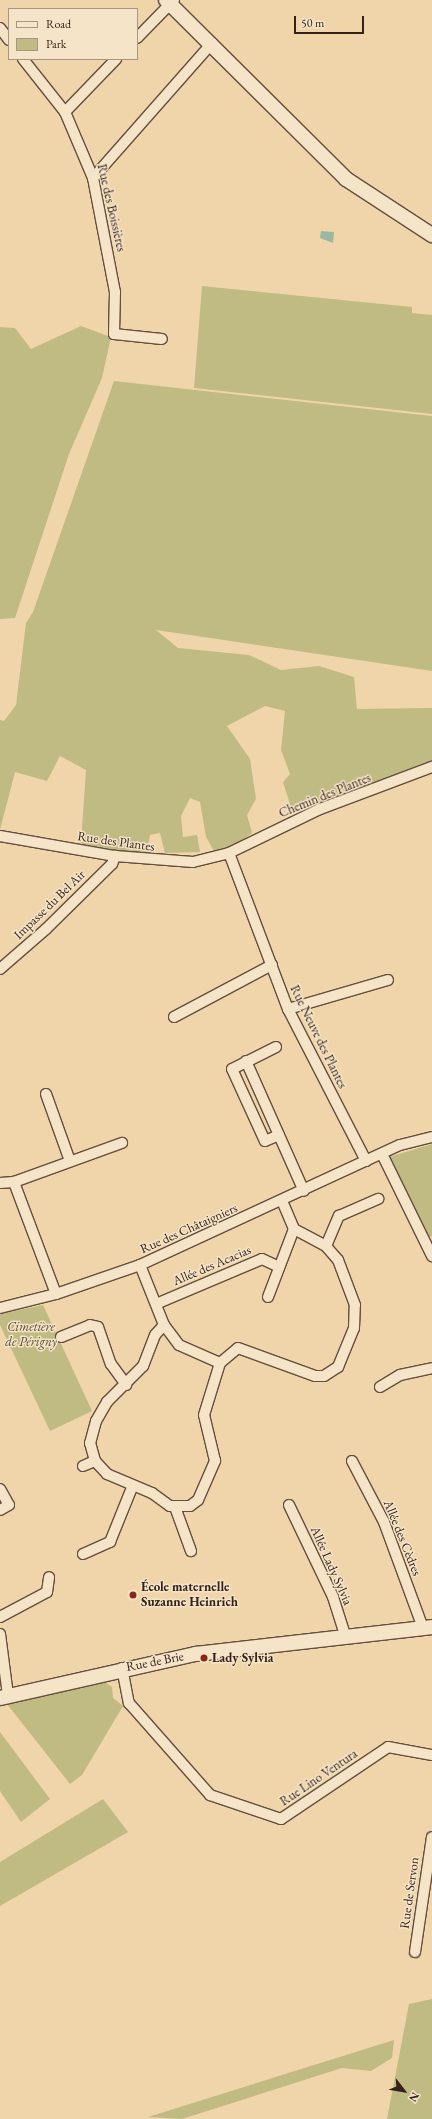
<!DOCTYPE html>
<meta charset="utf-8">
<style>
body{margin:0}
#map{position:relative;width:432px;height:2119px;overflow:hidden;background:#efd5a9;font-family:"EB Garamond",serif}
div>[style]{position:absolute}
.green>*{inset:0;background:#c0bb83}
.water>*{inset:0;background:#9bb9a2}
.roads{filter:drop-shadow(1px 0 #644e3e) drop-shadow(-1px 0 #644e3e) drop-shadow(0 1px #644e3e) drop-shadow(0 -1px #644e3e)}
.street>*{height:10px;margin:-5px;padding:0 5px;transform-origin:5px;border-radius:5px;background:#f5e4c7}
.secondary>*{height:14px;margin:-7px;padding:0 7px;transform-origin:7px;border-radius:7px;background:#f5e4c7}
.dots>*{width:11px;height:11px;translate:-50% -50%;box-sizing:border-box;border:2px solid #f5e4c7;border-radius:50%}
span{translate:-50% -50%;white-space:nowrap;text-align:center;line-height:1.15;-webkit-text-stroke:3px #f5e4c7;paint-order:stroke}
.street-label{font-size:13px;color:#36211a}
.park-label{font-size:13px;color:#584834;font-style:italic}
.poi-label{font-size:13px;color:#36211a;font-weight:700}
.left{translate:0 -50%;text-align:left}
.legend{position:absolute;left:8px;top:8px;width:130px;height:52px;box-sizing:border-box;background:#f5e4c7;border:1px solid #a99682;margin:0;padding:5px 7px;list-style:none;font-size:12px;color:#36211a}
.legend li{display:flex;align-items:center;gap:8px;height:20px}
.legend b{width:20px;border:1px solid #a99682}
.north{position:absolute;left:384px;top:2071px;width:40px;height:40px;-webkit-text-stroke:3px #f5e4c7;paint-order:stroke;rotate:121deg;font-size:11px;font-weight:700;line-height:16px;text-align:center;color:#36211a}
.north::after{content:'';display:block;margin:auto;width:14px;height:18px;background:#36211a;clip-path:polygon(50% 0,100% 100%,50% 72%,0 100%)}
.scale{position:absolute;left:294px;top:16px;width:70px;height:18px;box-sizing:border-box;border:2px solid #36211a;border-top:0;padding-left:5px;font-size:12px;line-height:14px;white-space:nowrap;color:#36211a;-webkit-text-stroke:3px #f5e4c7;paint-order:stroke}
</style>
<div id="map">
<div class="green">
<div style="clip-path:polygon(202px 286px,412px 307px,412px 313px,432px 315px,432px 414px,194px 388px)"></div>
<div style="clip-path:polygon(81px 326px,111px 337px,102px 378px,69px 454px,15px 618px,0 619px,0 327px,15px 328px,31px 349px)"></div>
<div style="clip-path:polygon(114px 381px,432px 416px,432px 671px,156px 630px,178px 648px,249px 655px,281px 670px,319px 666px,354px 677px,357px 709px,432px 708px,432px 761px,337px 800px,292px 811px,283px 782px,290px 774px,281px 750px,285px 711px,265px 706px,227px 726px,250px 759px,256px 799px,247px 815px,252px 833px,234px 846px,214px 851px,206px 837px,200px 802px,190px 798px,181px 816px,183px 837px,197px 835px,200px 852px,165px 853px,160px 833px,150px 835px,146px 855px,86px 846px,81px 843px,86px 770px,60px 756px,47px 781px,15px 772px,0 830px,0 720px,4px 721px,16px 705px,26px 623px,33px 612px)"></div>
<div style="clip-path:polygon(432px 1144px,432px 1236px,429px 1237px,389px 1157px)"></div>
<div style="clip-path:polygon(43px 1305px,92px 1411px,50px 1431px,0 1325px,0 1314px)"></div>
<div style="clip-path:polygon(102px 1680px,112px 1687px,113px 1698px,123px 1706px,82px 1775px,70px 1784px,7px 1704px)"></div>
<div style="clip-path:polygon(0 1732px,50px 1799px,21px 1822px,0 1791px)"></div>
<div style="clip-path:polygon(103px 1799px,128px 1832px,0 1906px,0 1862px)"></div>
<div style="clip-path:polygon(432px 1999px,432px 2119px,387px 2119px,409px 2004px)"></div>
<div style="clip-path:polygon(394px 2040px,392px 2058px,371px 2071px,342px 2068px,182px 2119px,148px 2117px)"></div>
</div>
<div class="water">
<div style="clip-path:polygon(321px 231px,334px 232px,333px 243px,320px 238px)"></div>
</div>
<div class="roads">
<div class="street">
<div style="left:0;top:28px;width:15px;rotate:53deg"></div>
<div style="left:137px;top:38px;width:53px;rotate:-45.8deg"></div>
<div style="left:23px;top:59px;width:68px;rotate:51.6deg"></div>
<div style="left:65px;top:112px;width:72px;rotate:67deg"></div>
<div style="left:93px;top:178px;width:116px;rotate:79.1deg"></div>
<div style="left:115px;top:292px;width:42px;rotate:91.4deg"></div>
<div style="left:114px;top:334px;width:48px;rotate:5.9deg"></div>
<div style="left:65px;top:112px;width:74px;rotate:-46.1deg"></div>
<div style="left:93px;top:178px;width:180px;rotate:-48.6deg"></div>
<div style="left:0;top:836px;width:117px;rotate:9.9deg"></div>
<div style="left:115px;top:856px;width:78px;rotate:4.4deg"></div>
<div style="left:193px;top:862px;width:37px;rotate:-14deg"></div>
<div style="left:229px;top:853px;width:101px;rotate:-25.8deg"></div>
<div style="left:320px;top:809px;width:120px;rotate:-20.6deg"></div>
<div style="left:229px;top:853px;width:167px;rotate:69.3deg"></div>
<div style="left:288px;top:1009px;width:171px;rotate:62.8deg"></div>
<div style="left:0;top:969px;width:61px;rotate:-41deg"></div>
<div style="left:46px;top:929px;width:93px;rotate:-44.6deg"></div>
<div style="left:112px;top:864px;width:9px;rotate:-69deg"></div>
<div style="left:288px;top:1009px;width:104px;rotate:-16.2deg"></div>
<div style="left:174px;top:1017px;width:111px;rotate:-28deg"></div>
<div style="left:276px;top:1047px;width:49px;rotate:153.4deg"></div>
<div style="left:232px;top:1069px;width:79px;rotate:65.4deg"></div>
<div style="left:265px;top:1141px;width:15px;rotate:-23deg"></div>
<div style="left:246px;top:1061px;width:142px;rotate:66deg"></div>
<div style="left:46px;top:1094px;width:71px;rotate:70.3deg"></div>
<div style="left:382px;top:1154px;width:114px;rotate:63.9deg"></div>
<div style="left:0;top:1183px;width:14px;rotate:-4deg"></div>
<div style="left:326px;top:1246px;width:33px;rotate:-67deg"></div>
<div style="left:339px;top:1216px;width:43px;rotate:-23.6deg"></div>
<div style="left:140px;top:1265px;width:65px;rotate:68.2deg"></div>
<div style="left:164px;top:1325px;width:25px;rotate:53deg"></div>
<div style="left:179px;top:1345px;width:45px;rotate:23.7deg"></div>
<div style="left:56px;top:1294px;width:120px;rotate:-110.6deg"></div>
<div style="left:14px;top:1182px;width:115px;rotate:-19.9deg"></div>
<div style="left:268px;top:1297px;width:73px;rotate:-69.1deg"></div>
<div style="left:156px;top:1304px;width:115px;rotate:-23deg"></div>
<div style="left:262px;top:1259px;width:19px;rotate:25deg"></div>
<div style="left:0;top:1308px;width:58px;rotate:-14deg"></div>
<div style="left:56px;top:1294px;width:89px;rotate:-19deg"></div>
<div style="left:140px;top:1265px;width:286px;rotate:-24.8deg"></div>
<div style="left:400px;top:1145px;width:33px;rotate:-14deg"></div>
<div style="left:164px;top:1325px;width:13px;rotate:132deg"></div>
<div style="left:155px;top:1335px;width:33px;rotate:111deg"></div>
<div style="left:143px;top:1366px;width:51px;rotate:135deg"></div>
<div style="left:107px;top:1402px;width:22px;rotate:120deg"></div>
<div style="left:96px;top:1421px;width:23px;rotate:105deg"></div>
<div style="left:90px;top:1443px;width:19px;rotate:74deg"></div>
<div style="left:95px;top:1461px;width:18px;rotate:47deg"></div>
<div style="left:107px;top:1474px;width:49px;rotate:22.9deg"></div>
<div style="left:152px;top:1493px;width:22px;rotate:36deg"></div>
<div style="left:170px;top:1506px;width:20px"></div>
<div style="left:190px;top:1506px;width:10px;rotate:-37deg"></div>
<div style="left:198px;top:1500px;width:43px;rotate:-66.4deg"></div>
<div style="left:215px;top:1461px;width:47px;rotate:-103.4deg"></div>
<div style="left:204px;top:1415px;width:54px;rotate:-72.9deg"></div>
<div style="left:61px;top:1337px;width:31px;rotate:-22deg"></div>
<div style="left:90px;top:1325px;width:8px;rotate:14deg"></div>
<div style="left:98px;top:1327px;width:39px;rotate:71deg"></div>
<div style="left:111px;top:1364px;width:26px;rotate:54deg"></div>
<div style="left:220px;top:1363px;width:23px;rotate:-40deg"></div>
<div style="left:238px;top:1348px;width:82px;rotate:20deg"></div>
<div style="left:315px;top:1376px;width:9px"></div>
<div style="left:324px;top:1376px;width:17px;rotate:-33deg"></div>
<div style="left:338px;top:1367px;width:42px;rotate:-67.7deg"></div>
<div style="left:354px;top:1328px;width:23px;rotate:-88deg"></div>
<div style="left:355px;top:1305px;width:48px;rotate:-110.7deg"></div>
<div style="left:338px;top:1260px;width:18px;rotate:-131deg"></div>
<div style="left:326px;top:1246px;width:36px;rotate:-152deg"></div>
<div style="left:294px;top:1229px;width:30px;rotate:-113deg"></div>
<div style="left:380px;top:1387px;width:23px;rotate:-31deg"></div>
<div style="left:400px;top:1375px;width:33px;rotate:-12deg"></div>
<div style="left:352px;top:1461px;width:69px;rotate:62.3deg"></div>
<div style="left:384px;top:1522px;width:113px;rotate:69.8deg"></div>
<div style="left:83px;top:1466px;width:13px;rotate:-23deg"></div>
<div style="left:0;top:1489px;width:18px;rotate:61deg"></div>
<div style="left:9px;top:1505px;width:10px;rotate:151deg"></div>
<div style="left:289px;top:1505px;width:102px;rotate:64.4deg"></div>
<div style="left:333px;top:1597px;width:43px;rotate:72.4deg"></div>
<div style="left:175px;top:1507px;width:47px;rotate:70deg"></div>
<div style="left:83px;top:1554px;width:30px;rotate:-24deg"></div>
<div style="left:110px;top:1542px;width:61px;rotate:-68deg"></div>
<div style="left:0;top:1617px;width:53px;rotate:-28deg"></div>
<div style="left:47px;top:1592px;width:15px;rotate:-82deg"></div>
<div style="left:0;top:1634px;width:63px;rotate:82.6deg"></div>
<div style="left:122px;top:1668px;width:36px;rotate:79deg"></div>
<div style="left:129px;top:1703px;width:123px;rotate:48.6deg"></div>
<div style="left:210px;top:1795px;width:75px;rotate:18.7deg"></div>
<div style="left:281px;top:1819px;width:129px;rotate:-33.9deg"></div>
<div style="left:388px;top:1747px;width:45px;rotate:10.3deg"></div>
<div style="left:415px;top:1952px;width:116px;rotate:-81.6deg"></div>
</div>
<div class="secondary">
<div style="left:166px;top:0;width:254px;rotate:44.8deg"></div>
<div style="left:346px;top:179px;width:103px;rotate:33.1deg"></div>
<div style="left:0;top:1698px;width:201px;rotate:-12.7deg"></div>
<div style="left:196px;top:1654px;width:238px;rotate:-6.5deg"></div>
</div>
</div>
<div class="dots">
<div style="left:133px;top:1595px;background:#8f2418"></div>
<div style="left:204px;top:1658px;background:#8f2418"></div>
</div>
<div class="street-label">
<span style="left:111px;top:208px;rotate:77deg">Rue des Boissières</span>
<span style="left:325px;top:796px;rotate:-22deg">Chemin des Plantes</span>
<span style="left:116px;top:842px;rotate:8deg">Rue des Plantes</span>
<span style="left:50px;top:905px;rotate:-44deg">Impasse du Bel Air</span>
<span style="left:318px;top:1037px;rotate:64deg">Rue Neuve des Plantes</span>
<span style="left:189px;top:1229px;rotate:-24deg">Rue des Châtaigniers</span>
<span style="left:212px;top:1266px;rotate:-23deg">Allée des Acacias</span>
<span style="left:402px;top:1538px;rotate:68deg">Allée des Cèdres</span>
<span style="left:331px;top:1566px;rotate:66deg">Allée Lady Sylvia</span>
<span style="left:155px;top:1662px;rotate:-11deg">Rue de Brie</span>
<span style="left:319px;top:1778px;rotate:-34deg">Rue Lino Ventura</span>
<span style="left:410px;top:1893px;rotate:-82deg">Rue de Servon</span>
</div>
<div class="park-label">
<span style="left:31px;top:1335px">Cimetière<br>de Périgny</span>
</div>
<div class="poi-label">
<span class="left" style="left:141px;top:1595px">École maternelle<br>Suzanne Heinrich</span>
<span class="left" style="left:212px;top:1658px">Lady Sylvia</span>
</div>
<ul class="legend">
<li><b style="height:5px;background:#f5e4c7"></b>Road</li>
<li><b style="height:11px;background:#c0bb83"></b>Park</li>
</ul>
<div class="north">N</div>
<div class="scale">50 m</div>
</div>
